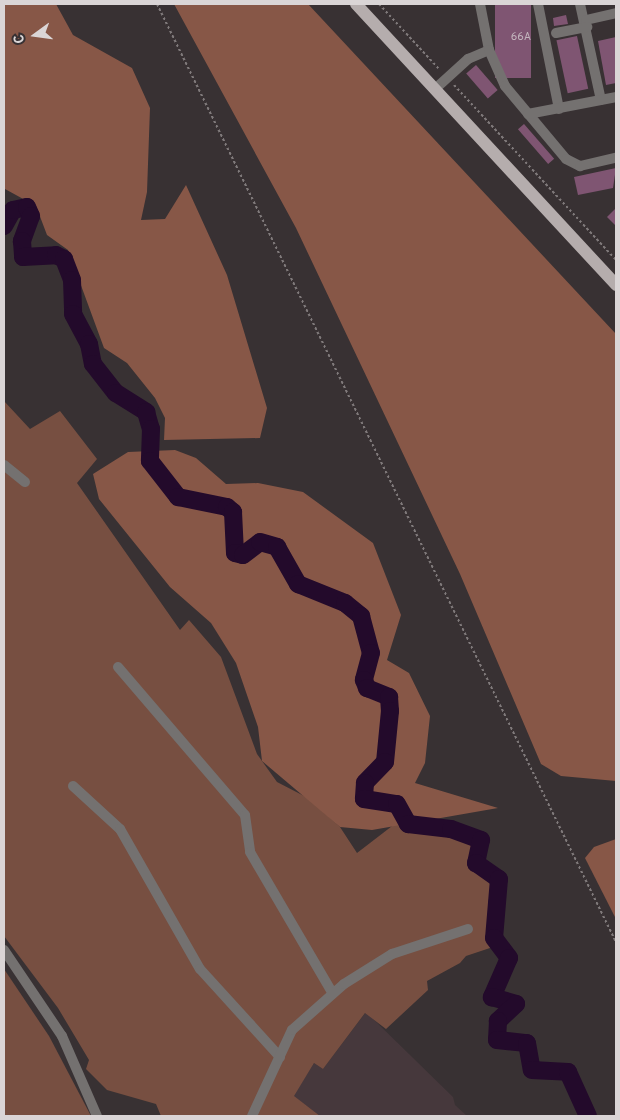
<!DOCTYPE html>
<meta charset="utf-8">
<style>
body{margin:0}
#map{position:relative;width:620px;height:1120px;overflow:hidden;background:#383133;font-family:Overpass,sans-serif}
div>[style]{position:absolute}
.built>*{inset:0;background:#46383c}
.green>*{inset:0;background:#774f41}
.forest>*{inset:0;background:#875747}
.river>*{height:18px;margin:-9px;padding:0 9px;transform-origin:9px;border-radius:9px;background:#230a2b}
.building>*{inset:0;background:#7f5572;transform-origin:0 0}
.path>*{height:2px;margin-top:-1px;transform-origin:0;background:repeating-linear-gradient(90deg,#807a7b 0 2.5px,transparent 0 5px)}
.minor>*{height:10px;margin:-5px;padding:0 5px;transform-origin:5px;border-radius:5px;background:#747170}
.major>*{height:12px;margin:-6px;padding:0 6px;transform-origin:6px;border-radius:6px;background:#b5adad}
span{translate:-50% -50%;white-space:nowrap;text-align:center;line-height:1.15;-webkit-text-stroke:4.5px #383133;paint-order:stroke}
.number-label{font-size:11px;color:#c3b5bd}
.number-label span{-webkit-text-stroke-width:0}
.frame{position:absolute;inset:0;border:5px solid #dad5d6;pointer-events:none}
.north{position:absolute;left:10px;top:10px;width:50px;height:50px;-webkit-text-stroke:4px #383133;paint-order:stroke;rotate:256deg;font-size:14px;font-weight:700;line-height:20px;text-align:center;color:#dad5d6}
.north::after{content:'';display:block;margin:auto;width:18px;height:22px;background:#dad5d6;clip-path:polygon(50% 0,100% 100%,50% 72%,0 100%)}
</style>
<div id="map">
<div class="built">
<div style="clip-path:polygon(366px 1012px,453px 1097px,455px 1105px,467px 1116px,320px 1116px,293px 1096px,314px 1063px,323px 1069px)"></div>
</div>
<div class="green">
<div style="clip-path:polygon(4px 401px,30px 429px,60px 411px,97px 459px,77px 483px,180px 630px,189px 620px,221px 657px,257px 754px,277px 782px,308px 798px,340px 827px,357px 853px,396px 823px,474px 841px,476px 871px,493px 882px,488px 903px,493px 947px,466px 956px,460px 963px,427px 981px,428px 990px,386px 1029px,365px 1013px,323px 1069px,314px 1063px,294px 1096px,320px 1116px,161px 1116px,156px 1104px,107px 1090px,86px 1069px,89px 1060px,58px 1008px,4px 936px)"></div>
<div style="clip-path:polygon(4px 969px,49px 1036px,91px 1116px,4px 1116px)"></div>
</div>
<div class="forest">
<div style="clip-path:polygon(4px 4px,56px 4px,73px 35px,132px 68px,150px 108px,147px 192px,141px 220px,165px 219px,186px 185px,227px 275px,267px 408px,260px 438px,164px 440px,165px 418px,155px 398px,127px 363px,104px 348px,68px 250px,47px 235px,36px 206px,5px 189px)"></div>
<div style="clip-path:polygon(174px 4px,308px 4px,616px 334px,616px 781px,561px 776px,541px 764px,460px 574px,296px 228px)"></div>
<div style="clip-path:polygon(175px 450px,196px 458px,226px 484px,258px 483px,303px 492px,373px 543px,401px 615px,387px 660px,409px 673px,430px 716px,425px 763px,415px 783px,498px 808px,372px 830px,340px 827px,262px 761px,258px 727px,236px 663px,211px 623px,170px 587px,99px 499px,93px 474px,128px 452px)"></div>
<div style="clip-path:polygon(616px 839px,616px 919px,585px 858px,594px 847px)"></div>
</div>
<div class="river">
<div style="left:4px;top:226px;width:18px;rotate:-61deg"></div>
<div style="left:13px;top:210px;width:14px;rotate:-12deg"></div>
<div style="left:27px;top:207px;width:10px;rotate:66deg"></div>
<div style="left:31px;top:216px;width:27px;rotate:110deg"></div>
<div style="left:22px;top:241px;width:16px;rotate:86deg"></div>
<div style="left:23px;top:257px;width:33px;rotate:-3deg"></div>
<div style="left:56px;top:255px;width:9px;rotate:27deg"></div>
<div style="left:64px;top:259px;width:22px;rotate:69deg"></div>
<div style="left:72px;top:280px;width:34px;rotate:88deg"></div>
<div style="left:73px;top:314px;width:34px;rotate:62deg"></div>
<div style="left:89px;top:344px;width:20px;rotate:79deg"></div>
<div style="left:93px;top:364px;width:37px;rotate:52deg"></div>
<div style="left:116px;top:393px;width:36px;rotate:32deg"></div>
<div style="left:146px;top:412px;width:18px;rotate:74deg"></div>
<div style="left:151px;top:429px;width:32px;rotate:92deg"></div>
<div style="left:150px;top:461px;width:46px;rotate:52.1deg"></div>
<div style="left:178px;top:497px;width:50px;rotate:11.5deg"></div>
<div style="left:227px;top:507px;width:8px;rotate:40deg"></div>
<div style="left:233px;top:512px;width:41px;rotate:87.2deg"></div>
<div style="left:235px;top:553px;width:8px;rotate:14deg"></div>
<div style="left:243px;top:555px;width:21px;rotate:-37deg"></div>
<div style="left:260px;top:542px;width:18px;rotate:16deg"></div>
<div style="left:277px;top:547px;width:43px;rotate:60.4deg"></div>
<div style="left:298px;top:584px;width:51px;rotate:22deg"></div>
<div style="left:345px;top:603px;width:21px;rotate:39deg"></div>
<div style="left:361px;top:616px;width:38px;rotate:75deg"></div>
<div style="left:371px;top:653px;width:28px;rotate:105deg"></div>
<div style="left:364px;top:680px;width:9px;rotate:69deg"></div>
<div style="left:367px;top:688px;width:24px;rotate:22deg"></div>
<div style="left:389px;top:697px;width:14px;rotate:86deg"></div>
<div style="left:390px;top:711px;width:51px;rotate:95.6deg"></div>
<div style="left:385px;top:762px;width:29px;rotate:134deg"></div>
<div style="left:365px;top:783px;width:16px;rotate:94deg"></div>
<div style="left:364px;top:799px;width:33px;rotate:9deg"></div>
<div style="left:397px;top:804px;width:23px;rotate:61deg"></div>
<div style="left:408px;top:824px;width:43px;rotate:6.6deg"></div>
<div style="left:451px;top:829px;width:32px;rotate:20deg"></div>
<div style="left:481px;top:840px;width:24px;rotate:102deg"></div>
<div style="left:476px;top:863px;width:28px;rotate:35deg"></div>
<div style="left:499px;top:879px;width:59px;rotate:94.8deg"></div>
<div style="left:494px;top:938px;width:25px;rotate:53deg"></div>
<div style="left:509px;top:958px;width:43px;rotate:113.6deg"></div>
<div style="left:492px;top:997px;width:25px;rotate:16deg"></div>
<div style="left:516px;top:1004px;width:25px;rotate:137deg"></div>
<div style="left:498px;top:1021px;width:19px;rotate:93deg"></div>
<div style="left:497px;top:1040px;width:30px;rotate:6deg"></div>
<div style="left:527px;top:1043px;width:27px;rotate:80deg"></div>
<div style="left:532px;top:1070px;width:36px;rotate:3deg"></div>
<div style="left:568px;top:1072px;width:48px;rotate:65.6deg"></div>
</div>
<div class="building">
<div style="left:495px;top:4px;width:36px;height:74px"></div>
<div style="clip-path:polygon(566px 15px,568px 24px,554px 26px,553px 18px)"></div>
<div style="left:577px;top:36px;width:54px;height:21px;rotate:78deg"></div>
<div style="clip-path:polygon(616px 37px,616px 83px,606px 85px,598px 41px)"></div>
<div style="left:476px;top:65px;width:33px;height:13px;rotate:49deg"></div>
<div style="left:524px;top:124px;width:46px;height:8px;rotate:49deg"></div>
<div style="clip-path:polygon(616px 168px,613px 188px,578px 195px,574px 177px)"></div>
<div style="clip-path:polygon(616px 208px,616px 226px,607px 217px)"></div>
</div>
<div class="path">
<div style="left:157px;top:4px;width:1044px;rotate:63.93deg"></div>
<div style="left:379px;top:4px;width:90px;rotate:47.3deg"></div>
<div style="left:454px;top:85px;width:238px;rotate:47.2deg"></div>
</div>
<div class="minor">
<div style="left:480px;top:4px;width:47px;rotate:78.9deg"></div>
<div style="left:538px;top:4px;width:107px;rotate:78.7deg"></div>
<div style="left:580px;top:4px;width:98px;rotate:77.7deg"></div>
<div style="left:586px;top:20px;width:31px;rotate:-13deg"></div>
<div style="left:556px;top:33px;width:32px;rotate:-11deg"></div>
<div style="left:435px;top:89px;width:45px;rotate:-42.3deg"></div>
<div style="left:468px;top:59px;width:23px;rotate:-23deg"></div>
<div style="left:489px;top:50px;width:39px;rotate:66deg"></div>
<div style="left:505px;top:86px;width:95px;rotate:50.1deg"></div>
<div style="left:566px;top:159px;width:16px;rotate:27deg"></div>
<div style="left:580px;top:166px;width:37px;rotate:-13deg"></div>
<div style="left:528px;top:114px;width:90px;rotate:-10.9deg"></div>
<div style="left:4px;top:465px;width:27px;rotate:39deg"></div>
<div style="left:118px;top:667px;width:195px;rotate:49.4deg"></div>
<div style="left:245px;top:815px;width:37px;rotate:82deg"></div>
<div style="left:250px;top:852px;width:164px;rotate:59.7deg"></div>
<div style="left:73px;top:786px;width:64px;rotate:42.5deg"></div>
<div style="left:120px;top:829px;width:161px;rotate:60.3deg"></div>
<div style="left:200px;top:969px;width:119px;rotate:47.7deg"></div>
<div style="left:4px;top:950px;width:104px;rotate:56deg"></div>
<div style="left:62px;top:1036px;width:87px;rotate:66.4deg"></div>
<div style="left:252px;top:1116px;width:95px;rotate:-65.1deg"></div>
<div style="left:292px;top:1030px;width:69px;rotate:-41.5deg"></div>
<div style="left:344px;top:984px;width:57px;rotate:-32deg"></div>
<div style="left:392px;top:954px;width:80px;rotate:-18.2deg"></div>
</div>
<div class="major">
<div style="left:356px;top:4px;width:383px;rotate:47.2deg"></div>
</div>
<div class="number-label">
<span style="left:521px;top:37px">66А</span>
</div>
<div class="frame"></div>
<div class="north">С</div>
</div>
